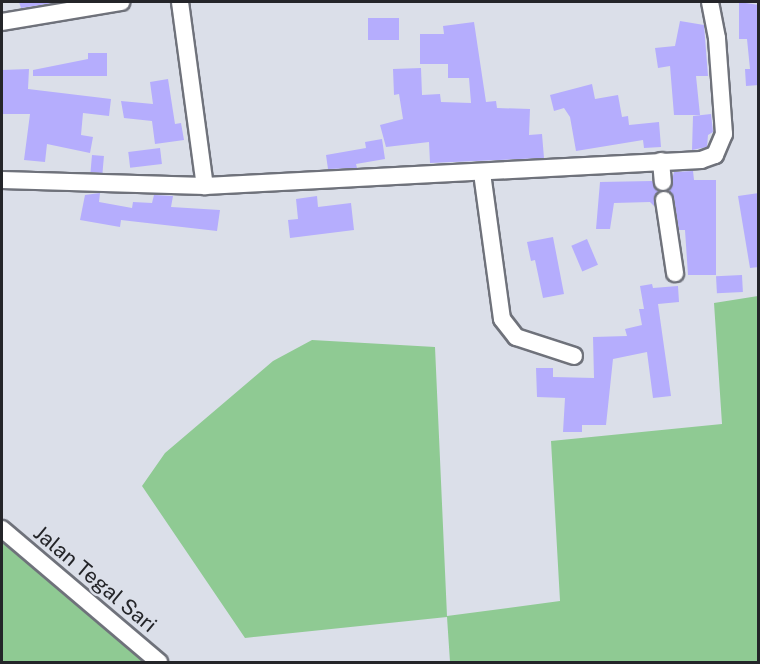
<!DOCTYPE html>
<style>
body{margin:0}
#map{position:relative;width:760px;height:664px;overflow:hidden;background:#dbdfe9;font-family:"Public Sans",sans-serif}
div>[style]{position:absolute}
.green>*{inset:0;background:#8fca93}
.building>*{inset:0;background:#b5adfd;transform-origin:0 0}
.roads{filter:drop-shadow(2px 0 #6f727b) drop-shadow(-2px 0 #6f727b) drop-shadow(0 2px #6f727b) drop-shadow(0 -2px #6f727b)}
.minor>*{height:16px;margin:-8px;padding:0 8px;transform-origin:8px;border-radius:8px;background:#fff}
span{translate:-50% -50%;white-space:nowrap;text-align:center;line-height:1.15;-webkit-text-stroke:5px #dbdfe9;paint-order:stroke}
.street-label{font-size:21px;color:#242529}
.frame{position:absolute;inset:0;border:3px solid #242529;pointer-events:none}
</style>
<div id="map">
<div class="green">
<div style="clip-path:polygon(758px 296px,758px 662px,450px 662px,447px 617px,245px 638px,142px 486px,165px 453px,273px 361px,312px 340px,435px 347px,447px 616px,560px 601px,551px 441px,722px 424px,714px 303px)"></div>
<div style="clip-path:polygon(2px 541px,145px 662px,2px 662px)"></div>
</div>
<div class="building">
<div style="clip-path:polygon(19px 2px,60px 2px,21px 8px)"></div>
<div style="clip-path:polygon(739px 2px,759px 5px,759px 85px,746px 86px,745px 69px,750px 69px,747px 39px,739px 39px)"></div>
<div style="left:368px;top:18px;width:31px;height:22px"></div>
<div style="clip-path:polygon(680px 21px,704px 25px,708px 76px,696px 76px,700px 115px,674px 115px,670px 66px,658px 68px,655px 48px,675px 46px)"></div>
<div style="clip-path:polygon(474px 22px,486px 102px,496px 101px,497px 108px,530px 109px,529px 135px,542px 134px,544px 158px,430px 163px,429px 142px,386px 147px,380px 125px,403px 119px,399px 94px,394px 95px,393px 69px,421px 68px,422px 95px,440px 94px,441px 102px,471px 103px,469px 78px,448px 78px,448px 64px,420px 64px,420px 34px,444px 34px,443px 26px)"></div>
<div style="clip-path:polygon(88px 53px,107px 53px,107px 76px,33px 76px,33px 70px,88px 59px)"></div>
<div style="clip-path:polygon(29px 69px,28px 89px,111px 99px,109px 116px,83px 113px,81px 135px,93px 137px,90px 153px,47px 144px,45px 162px,24px 160px,30px 114px,2px 114px,2px 70px)"></div>
<div style="clip-path:polygon(168px 79px,175px 124px,181px 123px,184px 140px,155px 144px,152px 121px,124px 118px,121px 101px,153px 104px,150px 82px)"></div>
<div style="clip-path:polygon(592px 84px,595px 99px,618px 95px,622px 117px,628px 116px,629px 125px,659px 122px,661px 147px,644px 148px,643px 140px,576px 151px,570px 117px,564px 108px,554px 111px,550px 95px)"></div>
<div style="clip-path:polygon(711px 114px,713px 132px,708px 135px,707px 147px,692px 150px,693px 116px)"></div>
<div style="clip-path:polygon(382px 139px,385px 159px,356px 164px,357px 168px,328px 169px,326px 155px,366px 148px,365px 142px)"></div>
<div style="left:160px;top:148px;width:16px;height:32px;rotate:83deg"></div>
<div style="left:92px;top:155px;width:12px;height:17px;rotate:5deg"></div>
<div style="clip-path:polygon(693px 171px,694px 180px,716px 180px,716px 275px,688px 275px,685px 230px,679px 230px,674px 198px,669px 191px,674px 172px)"></div>
<div style="clip-path:polygon(652px 181px,658px 191px,654px 206px,650px 202px,614px 203px,610px 229px,596px 229px,600px 182px)"></div>
<div style="clip-path:polygon(100px 193px,99px 202px,132px 208px,133px 202px,152px 203px,154px 195px,173px 196px,171px 207px,220px 210px,217px 231px,121px 220px,120px 227px,80px 220px,85px 195px)"></div>
<div style="clip-path:polygon(759px 193px,759px 267px,750px 268px,738px 196px)"></div>
<div style="clip-path:polygon(317px 196px,318px 207px,351px 203px,354px 230px,290px 238px,288px 220px,298px 219px,296px 199px)"></div>
<div style="clip-path:polygon(553px 237px,564px 294px,543px 298px,535px 260px,531px 261px,527px 242px)"></div>
<div style="left:587px;top:239px;width:28px;height:17px;rotate:67deg"></div>
<div style="left:742px;top:275px;width:17px;height:26px;rotate:87deg"></div>
<div style="clip-path:polygon(652px 284px,653px 288px,678px 286px,679px 302px,658px 304px,671px 396px,653px 398px,647px 352px,613px 359px,606px 425px,582px 425px,582px 432px,563px 432px,565px 398px,537px 397px,536px 368px,553px 368px,553px 377px,594px 378px,593px 337px,627px 336px,625px 329px,642px 325px,639px 309px,644px 309px,640px 286px)"></div>
</div>
<div class="roads">
<div class="minor">
<div style="left:180px;top:2px;width:186px;rotate:82.3deg"></div>
<div style="left:2px;top:22px;width:121px;rotate:-9.5deg"></div>
<div style="left:661px;top:161px;width:21px;rotate:85deg"></div>
<div style="left:482px;top:173px;width:147px;rotate:82.2deg"></div>
<div style="left:502px;top:319px;width:23px;rotate:52deg"></div>
<div style="left:516px;top:337px;width:61px;rotate:18.1deg"></div>
<div style="left:2px;top:180px;width:203px;rotate:1.7deg"></div>
<div style="left:205px;top:186px;width:497px;rotate:-3deg"></div>
<div style="left:701px;top:160px;width:15px;rotate:-20deg"></div>
<div style="left:715px;top:155px;width:23px;rotate:-67deg"></div>
<div style="left:724px;top:134px;width:96px;rotate:-94.2deg"></div>
<div style="left:717px;top:38px;width:37px;rotate:-101deg"></div>
<div style="left:664px;top:200px;width:74px;rotate:81.4deg"></div>
<div style="left:2px;top:529px;width:206px;rotate:40.3deg"></div>
</div>
</div>
<div class="street-label">
<span style="left:95px;top:579px;rotate:40deg">Jalan Tegal Sari</span>
</div>
<div class="frame"></div>
</div>
